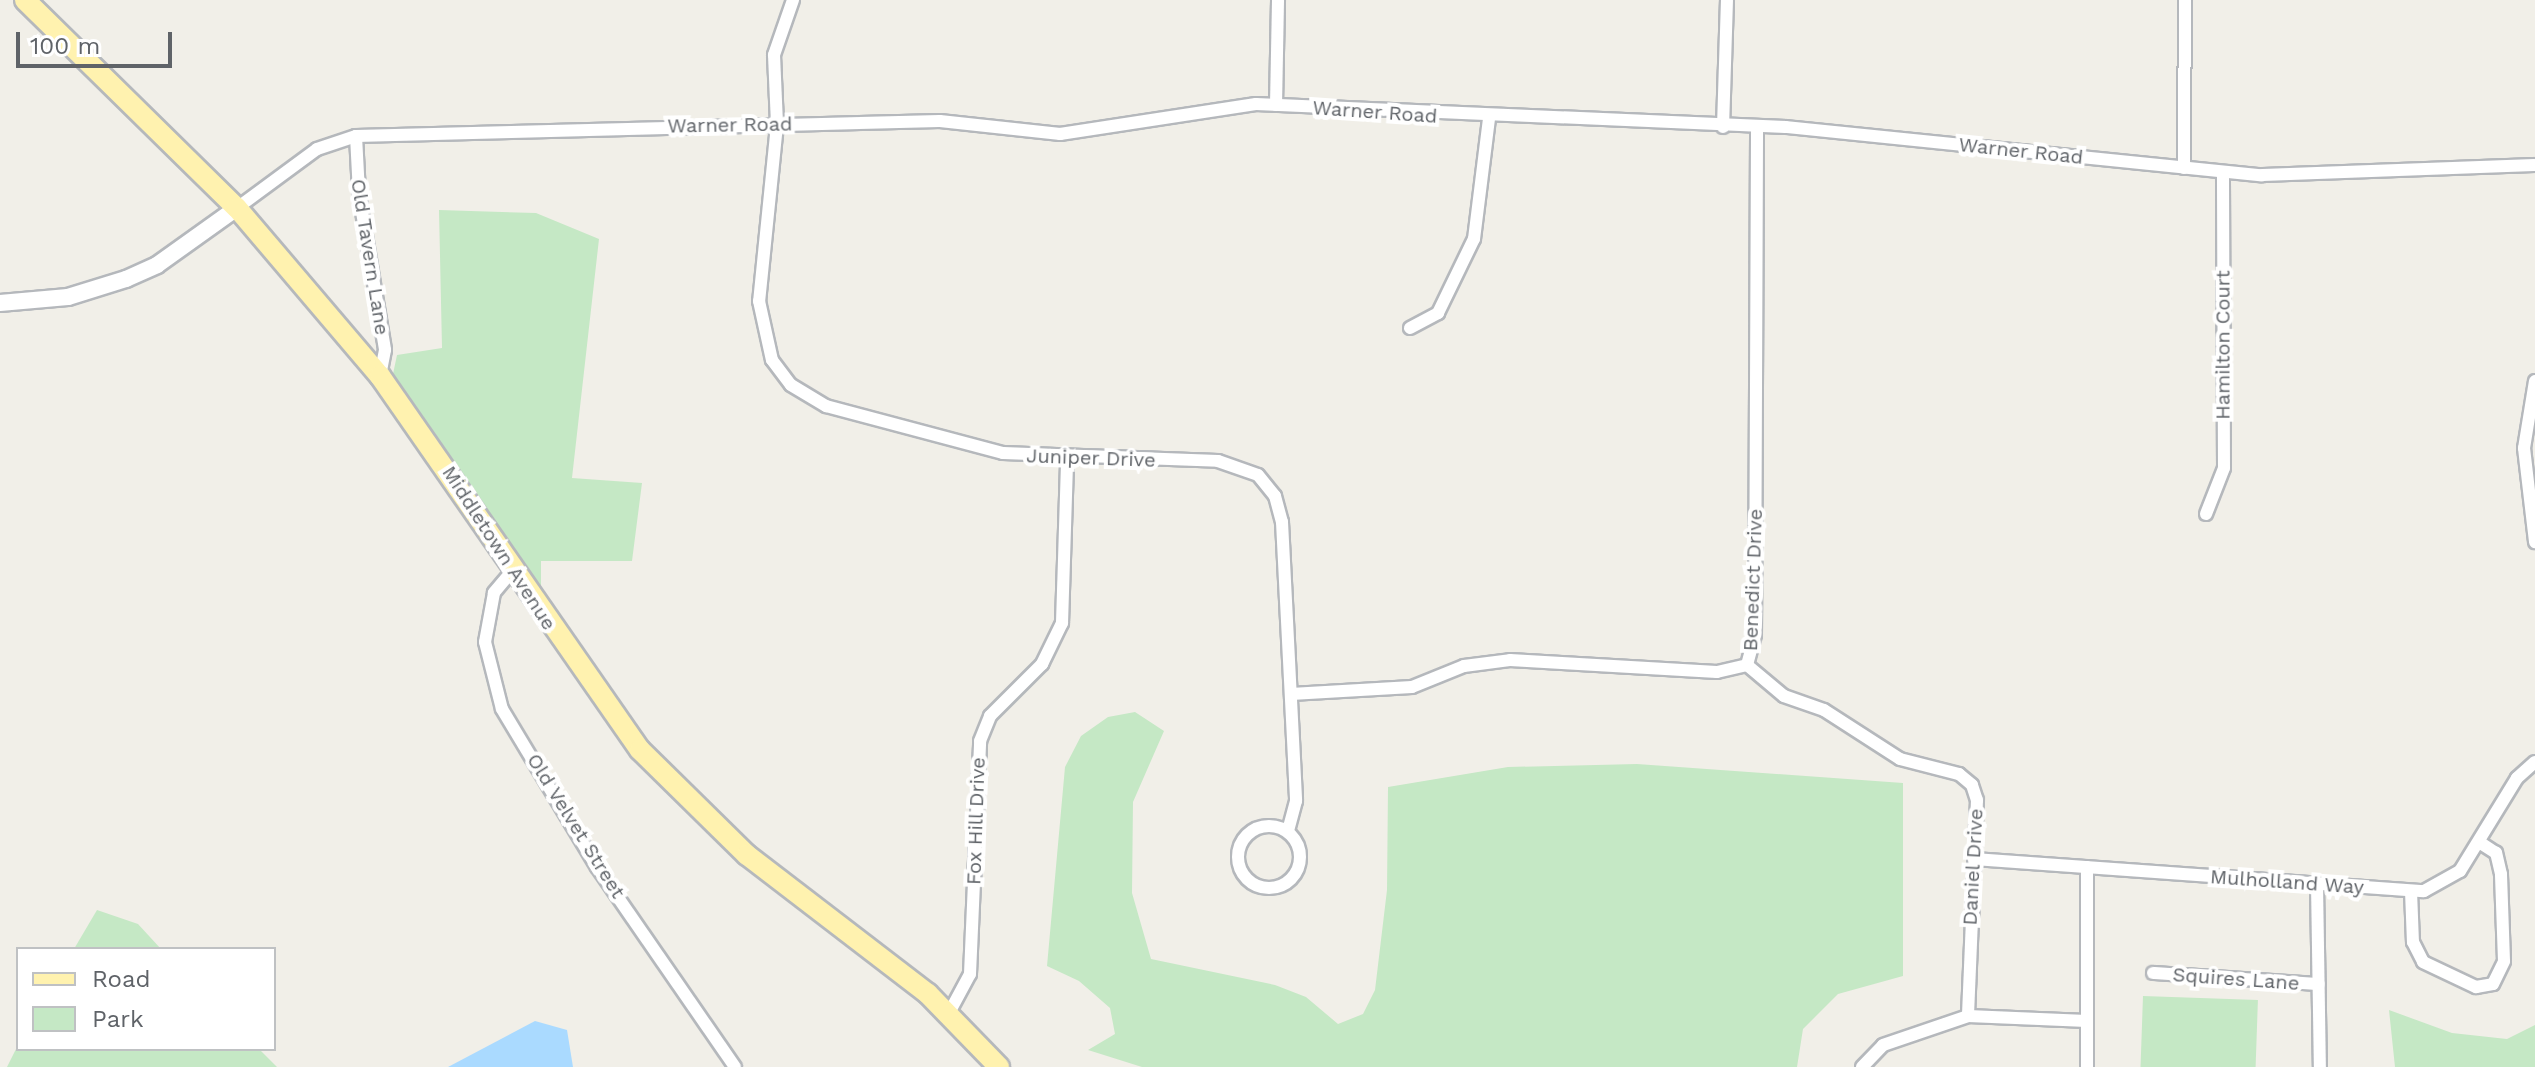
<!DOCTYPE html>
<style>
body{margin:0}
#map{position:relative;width:2535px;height:1067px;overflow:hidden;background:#f1efe8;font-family:"Work Sans",sans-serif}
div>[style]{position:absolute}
.green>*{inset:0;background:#c5e8c5;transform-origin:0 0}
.water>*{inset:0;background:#aadaff}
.roads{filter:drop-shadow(2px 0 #b5b8bc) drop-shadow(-2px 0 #b5b8bc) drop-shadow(0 2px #b5b8bc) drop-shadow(0 -2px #b5b8bc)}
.minor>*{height:12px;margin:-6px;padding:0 6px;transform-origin:6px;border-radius:6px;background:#fff}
.minor>.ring{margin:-6px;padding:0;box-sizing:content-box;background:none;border:12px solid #fff;border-radius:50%}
.tertiary>*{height:16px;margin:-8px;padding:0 8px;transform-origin:8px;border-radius:8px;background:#fff}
.primary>*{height:20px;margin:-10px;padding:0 10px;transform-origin:10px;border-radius:10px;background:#fff2af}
span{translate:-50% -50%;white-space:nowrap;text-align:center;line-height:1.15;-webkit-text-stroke:8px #fff;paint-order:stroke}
.street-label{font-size:20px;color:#5f6368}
.legend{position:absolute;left:16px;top:947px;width:260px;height:104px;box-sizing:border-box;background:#fff;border:2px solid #bfc1c3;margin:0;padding:10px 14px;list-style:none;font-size:24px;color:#5f6368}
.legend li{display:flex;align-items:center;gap:16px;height:40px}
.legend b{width:40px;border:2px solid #bfc1c3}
.scale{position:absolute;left:16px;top:32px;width:156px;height:36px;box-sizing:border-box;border:4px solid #5f6368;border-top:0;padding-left:10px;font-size:24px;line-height:28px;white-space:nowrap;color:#5f6368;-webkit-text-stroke:6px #fff;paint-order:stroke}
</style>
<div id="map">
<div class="green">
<div style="clip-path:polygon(439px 210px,536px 213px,599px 239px,572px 478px,642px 483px,632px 561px,541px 561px,541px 588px,393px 374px,397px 355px,442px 348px)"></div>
<div style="clip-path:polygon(1135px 712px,1164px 731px,1133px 802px,1132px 893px,1151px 959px,1275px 985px,1306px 997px,1338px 1024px,1363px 1014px,1375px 990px,1387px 890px,1388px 787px,1508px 767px,1637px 764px,1903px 783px,1903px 976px,1838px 994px,1803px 1029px,1797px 1067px,1142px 1067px,1088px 1050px,1115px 1034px,1110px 1008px,1079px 981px,1047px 966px,1065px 767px,1081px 736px,1108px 717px)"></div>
<div style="clip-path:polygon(97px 910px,138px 924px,161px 949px,74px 949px)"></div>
<div style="left:2143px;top:996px;width:115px;height:71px;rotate:2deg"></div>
<div style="clip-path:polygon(2389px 1010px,2452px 1033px,2507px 1039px,2535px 1025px,2535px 1067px,2395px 1067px)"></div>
<div style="clip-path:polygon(18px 1045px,259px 1049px,277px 1067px,7px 1067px)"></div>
</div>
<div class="water">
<div style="clip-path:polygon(535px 1021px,567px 1030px,573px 1067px,448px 1067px)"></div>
</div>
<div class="roads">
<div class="minor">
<div style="left:793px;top:0;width:58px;rotate:109.1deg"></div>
<div style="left:774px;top:55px;width:70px;rotate:87.5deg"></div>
<div style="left:777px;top:125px;width:177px;rotate:95.8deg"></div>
<div style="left:759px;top:301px;width:60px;rotate:77.6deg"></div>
<div style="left:772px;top:360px;width:31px;rotate:53deg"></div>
<div style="left:791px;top:385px;width:41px;rotate:31deg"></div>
<div style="left:826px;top:406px;width:183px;rotate:14.9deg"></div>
<div style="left:1003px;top:453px;width:215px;rotate:2.1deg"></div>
<div style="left:1218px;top:461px;width:42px;rotate:19.3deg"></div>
<div style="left:1258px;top:475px;width:27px;rotate:51deg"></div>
<div style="left:1275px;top:496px;width:27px;rotate:75deg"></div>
<div style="left:1282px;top:522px;width:279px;rotate:87.1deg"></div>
<div style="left:1296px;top:801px;width:31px;rotate:105deg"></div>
<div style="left:1276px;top:105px;width:105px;rotate:-88.9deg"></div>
<div style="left:1723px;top:127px;width:127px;rotate:-88.2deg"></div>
<div style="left:356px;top:136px;width:58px;rotate:87deg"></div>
<div style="left:359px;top:194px;width:158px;rotate:80.5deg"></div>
<div style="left:385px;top:350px;width:26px;rotate:101deg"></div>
<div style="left:2184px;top:168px;width:168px;rotate:-89.7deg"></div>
<div style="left:237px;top:208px;width:99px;rotate:-36.4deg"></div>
<div style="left:317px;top:149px;width:41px;rotate:-18.4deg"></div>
<div style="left:356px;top:136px;width:584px;rotate:-1.47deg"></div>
<div style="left:940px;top:121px;width:121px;rotate:6.2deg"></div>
<div style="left:1060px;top:134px;width:198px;rotate:-8.7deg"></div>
<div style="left:1256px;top:104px;width:530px;rotate:2.48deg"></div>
<div style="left:1786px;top:127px;width:478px;rotate:5.8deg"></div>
<div style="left:2262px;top:175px;width:273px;rotate:-2.1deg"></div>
<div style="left:1410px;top:328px;width:32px;rotate:-28deg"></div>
<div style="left:1438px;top:313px;width:82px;rotate:-64.1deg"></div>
<div style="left:1474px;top:239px;width:121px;rotate:-82.9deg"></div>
<div style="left:2535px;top:381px;width:68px;rotate:99.3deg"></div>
<div style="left:2524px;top:448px;width:95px;rotate:83.3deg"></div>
<div style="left:2206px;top:514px;width:49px;rotate:-68.6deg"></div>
<div style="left:2224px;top:468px;width:295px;rotate:-90.2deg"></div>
<div style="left:513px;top:570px;width:30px;rotate:130deg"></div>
<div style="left:494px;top:593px;width:50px;rotate:100.4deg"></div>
<div style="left:485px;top:642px;width:69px;rotate:75.8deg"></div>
<div style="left:502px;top:709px;width:184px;rotate:59deg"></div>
<div style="left:597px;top:867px;width:243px;rotate:55.4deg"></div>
<div style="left:1747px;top:665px;width:48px;rotate:40deg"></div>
<div style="left:1784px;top:696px;width:42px;rotate:19.3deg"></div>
<div style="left:1824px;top:710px;width:90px;rotate:32.8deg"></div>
<div style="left:1900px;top:759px;width:61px;rotate:14.3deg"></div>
<div style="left:1959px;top:774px;width:17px;rotate:40deg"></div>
<div style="left:1972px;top:785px;width:16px;rotate:72deg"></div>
<div style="left:1977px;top:800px;width:216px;rotate:92.4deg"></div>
<div style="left:1291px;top:694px;width:121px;rotate:-3.3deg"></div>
<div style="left:1412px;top:687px;width:56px;rotate:-22deg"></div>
<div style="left:1464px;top:666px;width:46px;rotate:-7.4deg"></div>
<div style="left:1510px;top:660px;width:207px;rotate:3.3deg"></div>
<div style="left:1717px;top:672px;width:31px;rotate:-13deg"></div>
<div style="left:1747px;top:665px;width:31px;rotate:-75deg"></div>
<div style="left:1755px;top:635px;width:508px;rotate:-89.77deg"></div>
<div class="ring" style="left:1238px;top:826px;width:50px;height:50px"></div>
<div style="left:1974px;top:859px;width:451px;rotate:4.1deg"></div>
<div style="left:2424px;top:891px;width:41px;rotate:-29.1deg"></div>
<div style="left:2460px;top:871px;width:109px;rotate:-58.5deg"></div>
<div style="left:2517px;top:778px;width:24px;rotate:-42deg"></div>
<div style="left:2317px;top:884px;width:183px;rotate:89.1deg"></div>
<div style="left:2411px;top:891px;width:51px;rotate:87.8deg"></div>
<div style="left:2413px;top:942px;width:22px;rotate:63deg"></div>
<div style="left:2423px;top:962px;width:59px;rotate:25.3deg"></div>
<div style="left:2476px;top:987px;width:17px;rotate:-10deg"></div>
<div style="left:2493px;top:984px;width:25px;rotate:-64deg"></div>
<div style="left:2504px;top:961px;width:87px;rotate:-92deg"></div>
<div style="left:2501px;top:874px;width:22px;rotate:-103deg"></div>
<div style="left:2496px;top:853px;width:20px;rotate:-147deg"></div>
<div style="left:2153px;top:973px;width:166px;rotate:3.8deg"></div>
<div style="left:949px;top:1013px;width:44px;rotate:-61.7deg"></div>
<div style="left:970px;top:974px;width:233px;rotate:-87.5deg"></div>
<div style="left:980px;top:741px;width:27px;rotate:-68deg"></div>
<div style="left:990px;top:716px;width:74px;rotate:-45deg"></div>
<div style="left:1042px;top:664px;width:46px;rotate:-64deg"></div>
<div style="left:1062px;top:623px;width:163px;rotate:-88.2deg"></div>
<div style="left:2087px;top:1021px;width:154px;rotate:-90deg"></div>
<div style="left:1862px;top:1067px;width:30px;rotate:-46deg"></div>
<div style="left:1883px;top:1045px;width:90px;rotate:-18.8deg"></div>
<div style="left:1968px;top:1016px;width:119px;rotate:2.4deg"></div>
<div style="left:2087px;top:1021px;width:46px;rotate:90deg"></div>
</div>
<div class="tertiary">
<div style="left:0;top:303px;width:68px;rotate:-5deg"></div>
<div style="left:68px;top:297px;width:61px;rotate:-17.2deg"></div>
<div style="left:126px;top:279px;width:34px;rotate:-24deg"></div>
<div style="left:157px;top:265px;width:98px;rotate:-35.5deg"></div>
</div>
<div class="primary">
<div style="left:25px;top:0;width:297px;rotate:44.5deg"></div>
<div style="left:237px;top:208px;width:221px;rotate:49.6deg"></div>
<div style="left:380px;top:376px;width:455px;rotate:55.2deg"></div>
<div style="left:640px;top:750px;width:150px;rotate:44.5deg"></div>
<div style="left:747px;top:855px;width:228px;rotate:37.5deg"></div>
<div style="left:928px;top:994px;width:102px;rotate:45.8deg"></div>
</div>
</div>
<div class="street-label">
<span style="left:1375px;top:112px;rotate:4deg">Warner Road</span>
<span style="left:730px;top:125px;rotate:-1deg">Warner Road</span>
<span style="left:2021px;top:151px;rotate:6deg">Warner Road</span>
<span style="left:370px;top:257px;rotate:81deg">Old Tavern Lane</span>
<span style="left:2223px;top:345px;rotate:-90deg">Hamilton Court</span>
<span style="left:1091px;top:458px;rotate:2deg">Juniper Drive</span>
<span style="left:499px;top:548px;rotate:57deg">Middletown Avenue</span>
<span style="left:1753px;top:580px;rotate:-88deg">Benedict Drive</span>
<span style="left:976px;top:821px;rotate:-88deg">Fox Hill Drive</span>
<span style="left:576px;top:826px;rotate:58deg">Old Velvet Street</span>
<span style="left:1973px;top:867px;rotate:-87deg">Daniel Drive</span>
<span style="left:2287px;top:882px;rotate:4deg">Mulholland Way</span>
<span style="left:2236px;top:979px;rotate:4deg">Squires Lane</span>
</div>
<ul class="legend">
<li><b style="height:10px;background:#fff2af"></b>Road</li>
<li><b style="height:22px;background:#c5e8c5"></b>Park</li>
</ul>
<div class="scale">100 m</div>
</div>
